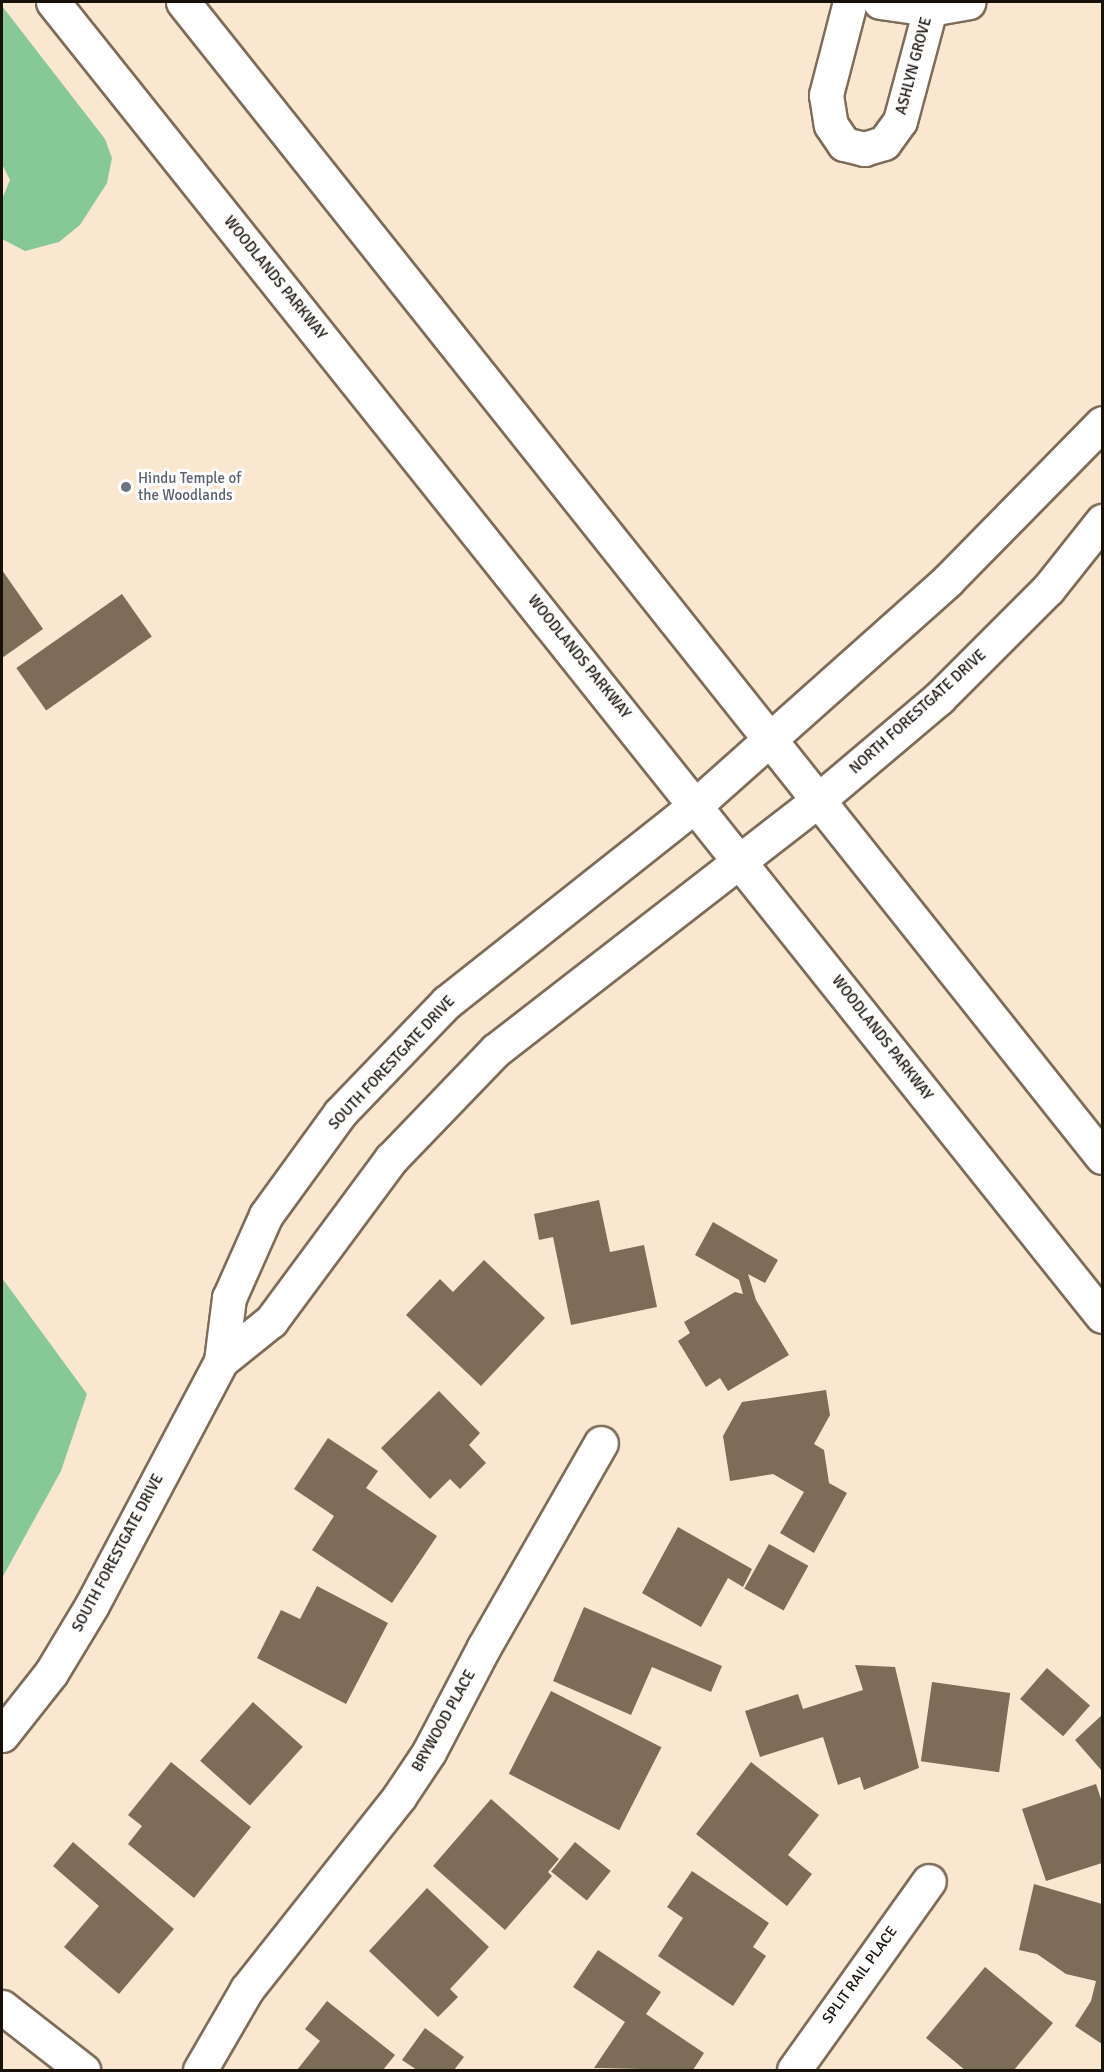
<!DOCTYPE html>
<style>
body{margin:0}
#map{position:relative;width:1104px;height:2072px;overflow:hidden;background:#fae7d0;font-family:Signika,sans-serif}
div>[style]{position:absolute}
.green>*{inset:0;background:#87c996}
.building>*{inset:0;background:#7d6c58;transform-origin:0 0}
.roads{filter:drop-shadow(2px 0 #7d6c58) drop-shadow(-2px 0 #7d6c58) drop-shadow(0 2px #7d6c58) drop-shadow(0 -2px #7d6c58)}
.minor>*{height:33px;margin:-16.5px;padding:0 16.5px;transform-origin:16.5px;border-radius:16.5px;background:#fff}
.major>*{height:33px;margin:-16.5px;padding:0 16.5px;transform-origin:16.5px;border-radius:16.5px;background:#fff}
.dots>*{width:16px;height:16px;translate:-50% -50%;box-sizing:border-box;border:3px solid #fff;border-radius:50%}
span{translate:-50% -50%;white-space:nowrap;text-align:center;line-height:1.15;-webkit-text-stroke:6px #fff;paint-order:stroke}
.street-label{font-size:15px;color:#171109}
.worship-label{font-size:15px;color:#5b616d}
.left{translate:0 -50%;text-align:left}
.frame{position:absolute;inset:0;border:3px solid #171109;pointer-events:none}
</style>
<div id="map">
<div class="green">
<div style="clip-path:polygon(2px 6px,105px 139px,112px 158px,107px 183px,80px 225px,59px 242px,25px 251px,2px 239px,2px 199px,10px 180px,2px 164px)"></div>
<div style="clip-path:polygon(2px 1278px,87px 1394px,61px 1471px,2px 1578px)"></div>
</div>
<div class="building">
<div style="clip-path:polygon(2px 570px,43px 629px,2px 658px)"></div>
<div style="left:122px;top:594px;width:52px;height:129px;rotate:55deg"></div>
<div style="clip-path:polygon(599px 1200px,610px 1252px,644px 1245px,657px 1307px,571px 1325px,553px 1237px,539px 1240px,534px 1214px)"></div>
<div style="clip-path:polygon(713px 1222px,778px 1260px,765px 1283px,748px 1274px,756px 1300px,789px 1355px,728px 1391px,720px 1378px,706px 1387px,678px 1341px,690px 1333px,684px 1322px,735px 1292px,743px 1294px,739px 1280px,695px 1255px)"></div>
<div style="clip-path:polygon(484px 1260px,545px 1318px,481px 1386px,406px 1315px,440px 1279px,453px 1292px)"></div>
<div style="clip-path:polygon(826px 1390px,830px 1415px,814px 1444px,824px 1450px,829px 1483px,847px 1493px,814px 1553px,780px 1533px,804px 1492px,773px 1474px,730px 1481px,723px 1436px,742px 1402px)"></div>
<div style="clip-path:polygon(439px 1391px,480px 1433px,469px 1445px,486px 1463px,460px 1489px,450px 1479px,430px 1499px,381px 1448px)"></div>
<div style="clip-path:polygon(328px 1438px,378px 1471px,366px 1488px,437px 1536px,392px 1603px,312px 1550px,334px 1516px,294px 1489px)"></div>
<div style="clip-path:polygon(678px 1527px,752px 1569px,743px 1587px,728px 1578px,701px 1627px,642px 1593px)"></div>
<div style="left:769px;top:1544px;width:45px;height:51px;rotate:29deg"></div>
<div style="clip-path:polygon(317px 1586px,388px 1623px,346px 1704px,257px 1658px,281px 1610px,300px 1619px)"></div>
<div style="clip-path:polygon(584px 1607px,722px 1666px,711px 1692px,652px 1667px,631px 1715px,553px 1681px)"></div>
<div style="clip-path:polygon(855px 1665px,895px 1667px,919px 1768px,864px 1790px,860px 1777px,838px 1785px,823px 1737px,760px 1757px,745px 1711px,798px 1694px,803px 1709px,863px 1690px)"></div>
<div style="left:1047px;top:1668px;width:57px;height:41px;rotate:41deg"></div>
<div style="left:932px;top:1682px;width:79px;height:80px;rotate:8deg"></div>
<div style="left:551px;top:1691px;width:124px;height:93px;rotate:27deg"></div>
<div style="left:253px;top:1702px;width:67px;height:79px;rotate:42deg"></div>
<div style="clip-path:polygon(1102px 1715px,1102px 1771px,1075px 1740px)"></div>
<div style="clip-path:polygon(171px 1762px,251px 1827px,194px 1898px,128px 1844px,142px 1826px,128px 1815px)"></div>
<div style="clip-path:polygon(751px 1762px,819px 1815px,788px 1855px,812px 1874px,787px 1906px,696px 1834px)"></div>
<div style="clip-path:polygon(1096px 1784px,1102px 1802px,1102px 1863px,1046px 1881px,1022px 1809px)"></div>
<div style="clip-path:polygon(491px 1799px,559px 1859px,548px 1872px,552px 1876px,505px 1930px,433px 1866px)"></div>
<div style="clip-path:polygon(73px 1842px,174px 1929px,119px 1994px,64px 1947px,99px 1906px,53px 1866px)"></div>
<div style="left:575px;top:1842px;width:46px;height:38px;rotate:39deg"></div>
<div style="clip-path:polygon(692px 1871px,769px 1923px,753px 1947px,766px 1956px,733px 2006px,658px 1956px,683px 1918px,667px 1907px)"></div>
<div style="clip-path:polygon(1034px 1884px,1102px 1904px,1102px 2044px,1075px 2026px,1091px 2001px,1096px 1981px,1066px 1974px,1037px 1954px,1019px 1950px)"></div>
<div style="clip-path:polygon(427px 1888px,489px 1947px,450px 1989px,458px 1997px,438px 2017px,369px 1951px)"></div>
<div style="clip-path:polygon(598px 1950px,661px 1992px,646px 2014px,704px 2053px,693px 2070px,594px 2068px,625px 2022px,573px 1987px)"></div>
<div style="clip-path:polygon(985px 1967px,1053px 2023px,1014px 2070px,965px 2070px,926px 2038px)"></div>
<div style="clip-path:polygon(327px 2001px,395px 2055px,383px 2070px,297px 2070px,320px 2041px,305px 2029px)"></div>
<div style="clip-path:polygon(425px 2028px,464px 2057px,454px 2070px,417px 2070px,402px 2060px)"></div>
</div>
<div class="roads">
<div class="minor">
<div style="left:850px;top:2px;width:96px;rotate:104.5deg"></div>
<div style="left:826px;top:95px;width:30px;rotate:81deg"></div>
<div style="left:831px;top:125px;width:23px;rotate:56deg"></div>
<div style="left:844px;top:144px;width:21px;rotate:14deg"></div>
<div style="left:864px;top:149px;width:21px;rotate:-17deg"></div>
<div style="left:884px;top:143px;width:27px;rotate:-54deg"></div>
<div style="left:900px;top:121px;width:116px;rotate:-75deg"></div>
<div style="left:880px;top:2px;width:50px;rotate:8deg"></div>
<div style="left:930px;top:9px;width:39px;rotate:-10deg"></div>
<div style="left:221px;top:1361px;width:64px;rotate:-38.7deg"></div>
<div style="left:271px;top:1321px;width:202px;rotate:-53.5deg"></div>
<div style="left:391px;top:1159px;width:151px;rotate:-46.1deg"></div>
<div style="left:496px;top:1050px;width:405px;rotate:-37.8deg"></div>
<div style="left:816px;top:802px;width:161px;rotate:-40.2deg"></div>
<div style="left:939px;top:698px;width:154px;rotate:-45deg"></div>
<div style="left:1048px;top:589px;width:87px;rotate:-51.5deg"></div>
<div style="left:2px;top:1735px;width:79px;rotate:-51.7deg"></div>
<div style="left:51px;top:1673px;width:79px;rotate:-58.9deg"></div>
<div style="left:92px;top:1605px;width:276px;rotate:-62.1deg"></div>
<div style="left:221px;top:1361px;width:64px;rotate:-82.8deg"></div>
<div style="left:229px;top:1298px;width:91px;rotate:-66deg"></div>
<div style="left:266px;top:1215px;width:126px;rotate:-54deg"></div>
<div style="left:340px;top:1113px;width:154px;rotate:-46.1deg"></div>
<div style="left:447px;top:1002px;width:319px;rotate:-38.4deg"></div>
<div style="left:697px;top:804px;width:335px;rotate:-41.7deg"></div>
<div style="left:947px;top:581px;width:221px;rotate:-45.5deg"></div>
<div style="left:2px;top:2007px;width:103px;rotate:37.9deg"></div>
<div style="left:200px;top:2070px;width:94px;rotate:-59.9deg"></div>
<div style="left:247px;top:1989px;width:245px;rotate:-51.6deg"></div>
<div style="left:399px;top:1797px;width:54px;rotate:-56.3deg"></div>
<div style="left:429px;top:1752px;width:119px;rotate:-62.4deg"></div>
<div style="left:484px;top:1647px;width:235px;rotate:-60.2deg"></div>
<div style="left:794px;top:2070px;width:232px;rotate:-54.5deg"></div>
</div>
<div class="major">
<div style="left:53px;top:2px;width:1681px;rotate:51.4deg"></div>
<div style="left:183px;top:2px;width:1476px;rotate:51.49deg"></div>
</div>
</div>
<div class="dots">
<div style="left:126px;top:487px;background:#6b7280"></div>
</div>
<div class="street-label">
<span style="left:914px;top:66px;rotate:-75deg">ASHLYN GROVE</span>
<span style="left:275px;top:278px;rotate:51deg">WOODLANDS PARKWAY</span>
<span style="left:579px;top:657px;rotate:51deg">WOODLANDS PARKWAY</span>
<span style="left:918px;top:712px;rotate:-42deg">NORTH FORESTGATE DRIVE</span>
<span style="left:882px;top:1038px;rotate:52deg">WOODLANDS PARKWAY</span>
<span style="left:392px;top:1063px;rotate:-47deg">SOUTH FORESTGATE DRIVE</span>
<span style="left:118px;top:1553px;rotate:-62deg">SOUTH FORESTGATE DRIVE</span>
<span style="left:444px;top:1721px;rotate:-61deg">BRYWOOD PLACE</span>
<span style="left:860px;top:1975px;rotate:-54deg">SPLIT RAIL PLACE</span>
</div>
<div class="worship-label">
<span class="left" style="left:138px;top:487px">Hindu Temple of<br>the Woodlands</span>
</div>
<div class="frame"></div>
</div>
